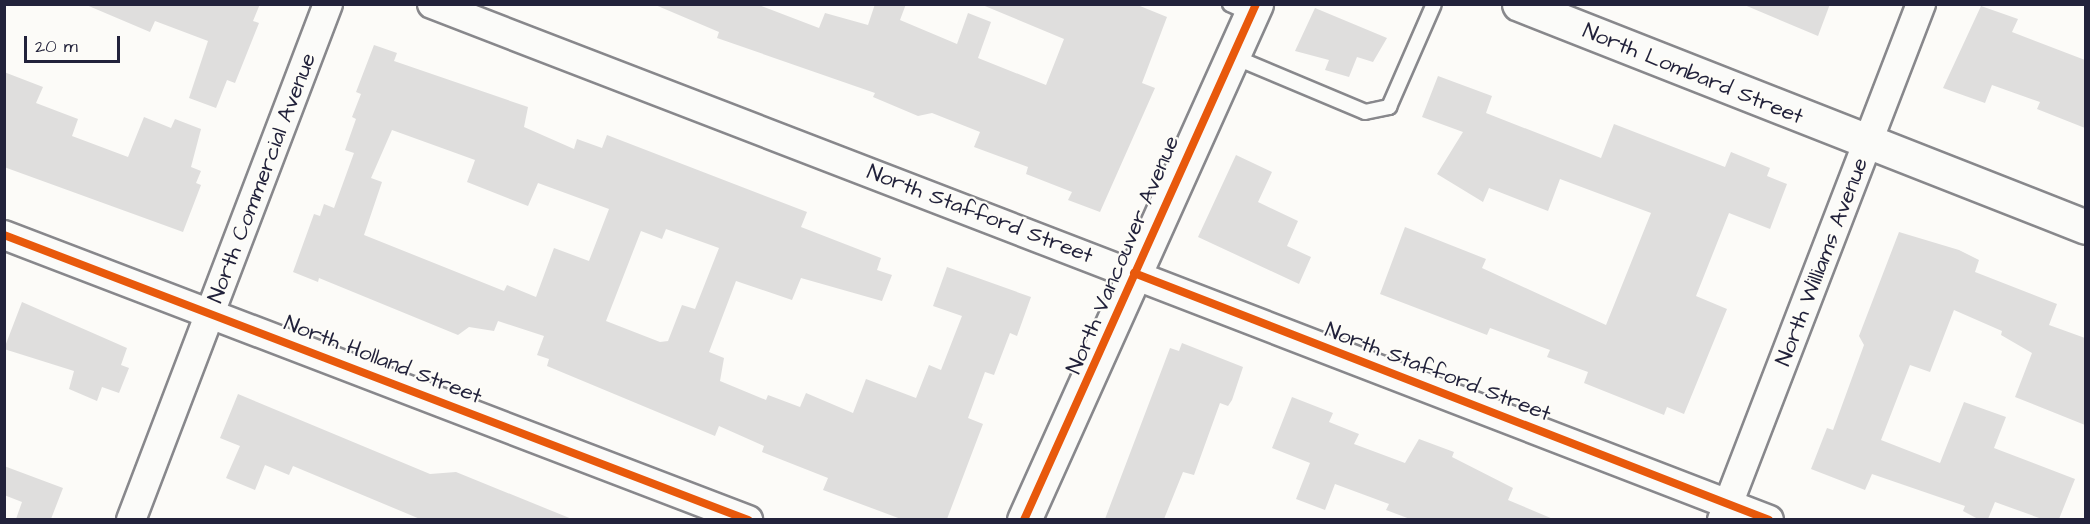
<!DOCTYPE html>
<style>
body{margin:0}
#map{position:relative;width:2090px;height:524px;overflow:hidden;background:#fcfbf8;font-family:"Architects Daughter",sans-serif}
div>[style]{position:absolute}
.building>*{inset:0;background:#dfdedd}
.roads{filter:drop-shadow(2px 0 #88888c) drop-shadow(-2px 0 #88888c) drop-shadow(0 2px #88888c) drop-shadow(0 -2px #88888c)}
.lane>*{height:14px;margin:-7px;padding:0 7px;transform-origin:7px;border-radius:7px;background:#fbfbf9}
.street>*{height:28px;margin:-14px;padding:0 14px;transform-origin:14px;border-radius:14px;background:#fbfbf9}
.secondary>*{height:33px;margin:-16.5px;padding:0 16.5px;transform-origin:16.5px;border-radius:16.5px;background:#fbfbf9}
.primary>*{height:33px;margin:-16.5px;padding:0 16.5px;transform-origin:16.5px;border-radius:16.5px;background:#fbfbf9}
.cycleway>*{height:8px;margin:-4px;padding:0 4px;transform-origin:4px;border-radius:4px;background:#e8590c}
span{translate:-50% -50%;white-space:nowrap;text-align:center;line-height:1.15;-webkit-text-stroke:4.5px #fdfcf7;paint-order:stroke}
.street-label{font-size:22px;color:#22223b}
.frame{position:absolute;inset:0;border:6px solid #22223b;pointer-events:none}
.scale{position:absolute;left:24px;top:36px;width:96px;height:27px;box-sizing:border-box;border:3px solid #22223b;border-top:0;padding-left:8px;font-size:18px;line-height:21px;white-space:nowrap;color:#22223b;-webkit-text-stroke:4px #fdfcf7;paint-order:stroke}
</style>
<div id="map">
<div class="building">
<div style="clip-path:polygon(84px 4px,260px 4px,253px 21px,259px 23px,235px 83px,227px 80px,216px 108px,189px 98px,208px 41px,155px 21px,150px 32px)"></div>
<div style="clip-path:polygon(653px 4px,756px 4px,819px 28px,825px 13px,868px 25px,875px 4px,906px 4px,900px 20px,957px 44px,968px 13px,991px 22px,978px 58px,1046px 85px,1064px 39px,980px 4px,1135px 4px,1167px 17px,1142px 83px,1155px 88px,1100px 212px,1068px 200px,1072px 192px,1026px 174px,1028px 167px,974px 147px,980px 132px,932px 113px,918px 116px,873px 97px,875px 93px,717px 38px,719px 32px)"></div>
<div style="clip-path:polygon(1742px 4px,1830px 4px,1818px 36px)"></div>
<div style="clip-path:polygon(1981px 6px,2018px 19px,2012px 32px,2085px 60px,2085px 128px,2037px 109px,2040px 102px,1992px 85px,1985px 103px,1943px 88px)"></div>
<div style="clip-path:polygon(1315px 8px,1387px 38px,1373px 62px,1357px 57px,1349px 77px,1325px 70px,1329px 60px,1295px 51px)"></div>
<div style="clip-path:polygon(evenodd,374px 45px,397px 53px,394px 61px,528px 107px,524px 127px,574px 149px,577px 139px,602px 148px,607px 135px,807px 212px,801px 227px,881px 258px,877px 270px,892px 275px,882px 301px,801px 278px,792px 300px,736px 281px,709px 352px,724px 358px,720px 381px,766px 400px,768px 395px,800px 407px,806px 393px,853px 413px,866px 379px,916px 398px,929px 365px,941px 370px,962px 316px,933px 306px,947px 267px,1031px 297px,1017px 336px,1010px 333px,994px 375px,985px 372px,968px 418px,983px 424px,947px 519px,901px 519px,823px 490px,828px 478px,762px 452px,764px 446px,719px 426px,715px 436px,547px 366px,549px 359px,537px 355px,544px 336px,498px 321px,494px 331px,469px 327px,458px 335px,319px 278px,318px 282px,293px 272px,314px 214px,320px 216px,324px 204px,334px 208px,354px 153px,345px 150px,356px 119px,352px 117px,361px 94px,356px 92px,374px 45px,392px 130px,475px 160px,467px 182px,528px 206px,538px 183px,609px 209px,589px 261px,554px 248px,536px 297px,507px 285px,504px 291px,364px 235px,382px 182px,371px 178px,392px 130px,374px 45px,666px 229px,719px 248px,695px 309px,682px 305px,668px 341px,660px 342px,606px 321px,641px 231px,662px 239px,666px 229px)"></div>
<div style="clip-path:polygon(4px 72px,43px 87px,36px 103px,78px 119px,72px 136px,128px 157px,144px 117px,171px 128px,175px 119px,201px 129px,191px 167px,201px 171px,196px 183px,201px 185px,183px 232px,4px 167px)"></div>
<div style="clip-path:polygon(1438px 76px,1492px 96px,1486px 113px,1601px 158px,1614px 124px,1725px 167px,1731px 152px,1770px 168px,1767px 176px,1787px 184px,1770px 229px,1729px 213px,1696px 296px,1727px 309px,1684px 414px,1667px 407px,1664px 415px,1584px 383px,1588px 372px,1547px 357px,1550px 350px,1490px 328px,1487px 335px,1380px 294px,1405px 227px,1486px 259px,1482px 268px,1606px 325px,1651px 213px,1560px 179px,1548px 211px,1489px 188px,1483px 202px,1437px 174px,1463px 132px,1422px 117px)"></div>
<div style="clip-path:polygon(1236px 155px,1272px 172px,1258px 202px,1298px 221px,1287px 246px,1311px 257px,1299px 284px,1198px 237px)"></div>
<div style="clip-path:polygon(1899px 232px,1959px 250px,1979px 260px,1975px 272px,2057px 304px,2049px 325px,2085px 338px,2085px 425px,2015px 397px,2032px 353px,2001px 335px,2002px 331px,1954px 310px,1930px 372px,1910px 365px,1881px 440px,1940px 463px,1964px 402px,2006px 417px,1994px 448px,2075px 479px,2059px 519px,2042px 519px,1995px 502px,1988px 519px,1978px 519px,1963px 511px,1965px 506px,1872px 474px,1865px 490px,1811px 469px,1827px 428px,1833px 430px,1864px 345px,1859px 336px)"></div>
<div style="clip-path:polygon(22px 302px,127px 348px,121px 365px,129px 368px,119px 393px,102px 387px,97px 401px,69px 389px,74px 371px,4px 349px)"></div>
<div style="clip-path:polygon(1182px 343px,1243px 367px,1232px 400px,1228px 406px,1220px 403px,1194px 475px,1183px 472px,1164px 519px,1105px 519px,1170px 348px,1179px 351px)"></div>
<div style="clip-path:polygon(238px 394px,430px 474px,456px 472px,572px 519px,420px 519px,293px 466px,289px 475px,265px 465px,255px 490px,226px 478px,240px 446px,220px 438px)"></div>
<div style="clip-path:polygon(1292px 397px,1333px 413px,1329px 422px,1359px 434px,1354px 444px,1405px 463px,1419px 439px,1454px 452px,1452px 457px,1513px 488px,1508px 500px,1553px 519px,1410px 519px,1386px 510px,1389px 504px,1335px 484px,1325px 510px,1296px 499px,1310px 463px,1272px 448px)"></div>
<div style="clip-path:polygon(4px 466px,63px 488px,51px 519px,16px 519px,22px 502px,4px 495px)"></div>
</div>
<div class="roads">
<div class="lane">
<div style="left:1230px;top:4px;width:24px;rotate:24deg"></div>
<div style="left:1232px;top:56px;width:144px;rotate:22.8deg"></div>
<div style="left:1365px;top:112px;width:25px;rotate:-12deg"></div>
<div style="left:1389px;top:107px;width:112px;rotate:-66.4deg"></div>
</div>
<div class="street">
<div style="left:432px;top:4px;width:1433px;rotate:21.1deg"></div>
<div style="left:4px;top:235px;width:797px;rotate:20.96deg"></div>
<div style="left:131px;top:520px;width:552px;rotate:-69.1deg"></div>
<div style="left:1722px;top:520px;width:553px;rotate:-68.91deg"></div>
</div>
<div class="secondary">
<div style="left:1024px;top:520px;width:566px;rotate:-65.79deg"></div>
</div>
<div class="primary">
<div style="left:1519px;top:4px;width:609px;rotate:21.47deg"></div>
</div>
</div>
<div class="cycleway">
<div style="left:4px;top:235px;width:797px;rotate:20.96deg"></div>
<div style="left:1134px;top:273px;width:681px;rotate:21.25deg"></div>
<div style="left:1024px;top:520px;width:566px;rotate:-65.79deg"></div>
</div>
<div class="street-label">
<span style="left:1693px;top:74px;rotate:22deg">North Lombard Street</span>
<span style="left:262px;top:178px;rotate:-69deg">North Commercial Avenue</span>
<span style="left:980px;top:214px;rotate:21deg">North Stafford Street</span>
<span style="left:1123px;top:255px;rotate:-67deg">North Vancouver Avenue</span>
<span style="left:1822px;top:262px;rotate:-69deg">North Williams Avenue</span>
<span style="left:383px;top:360px;rotate:21deg">North Holland Street</span>
<span style="left:1438px;top:372px;rotate:21deg">North Stafford Street</span>
</div>
<div class="frame"></div>
<div class="scale">20 m</div>
</div>
